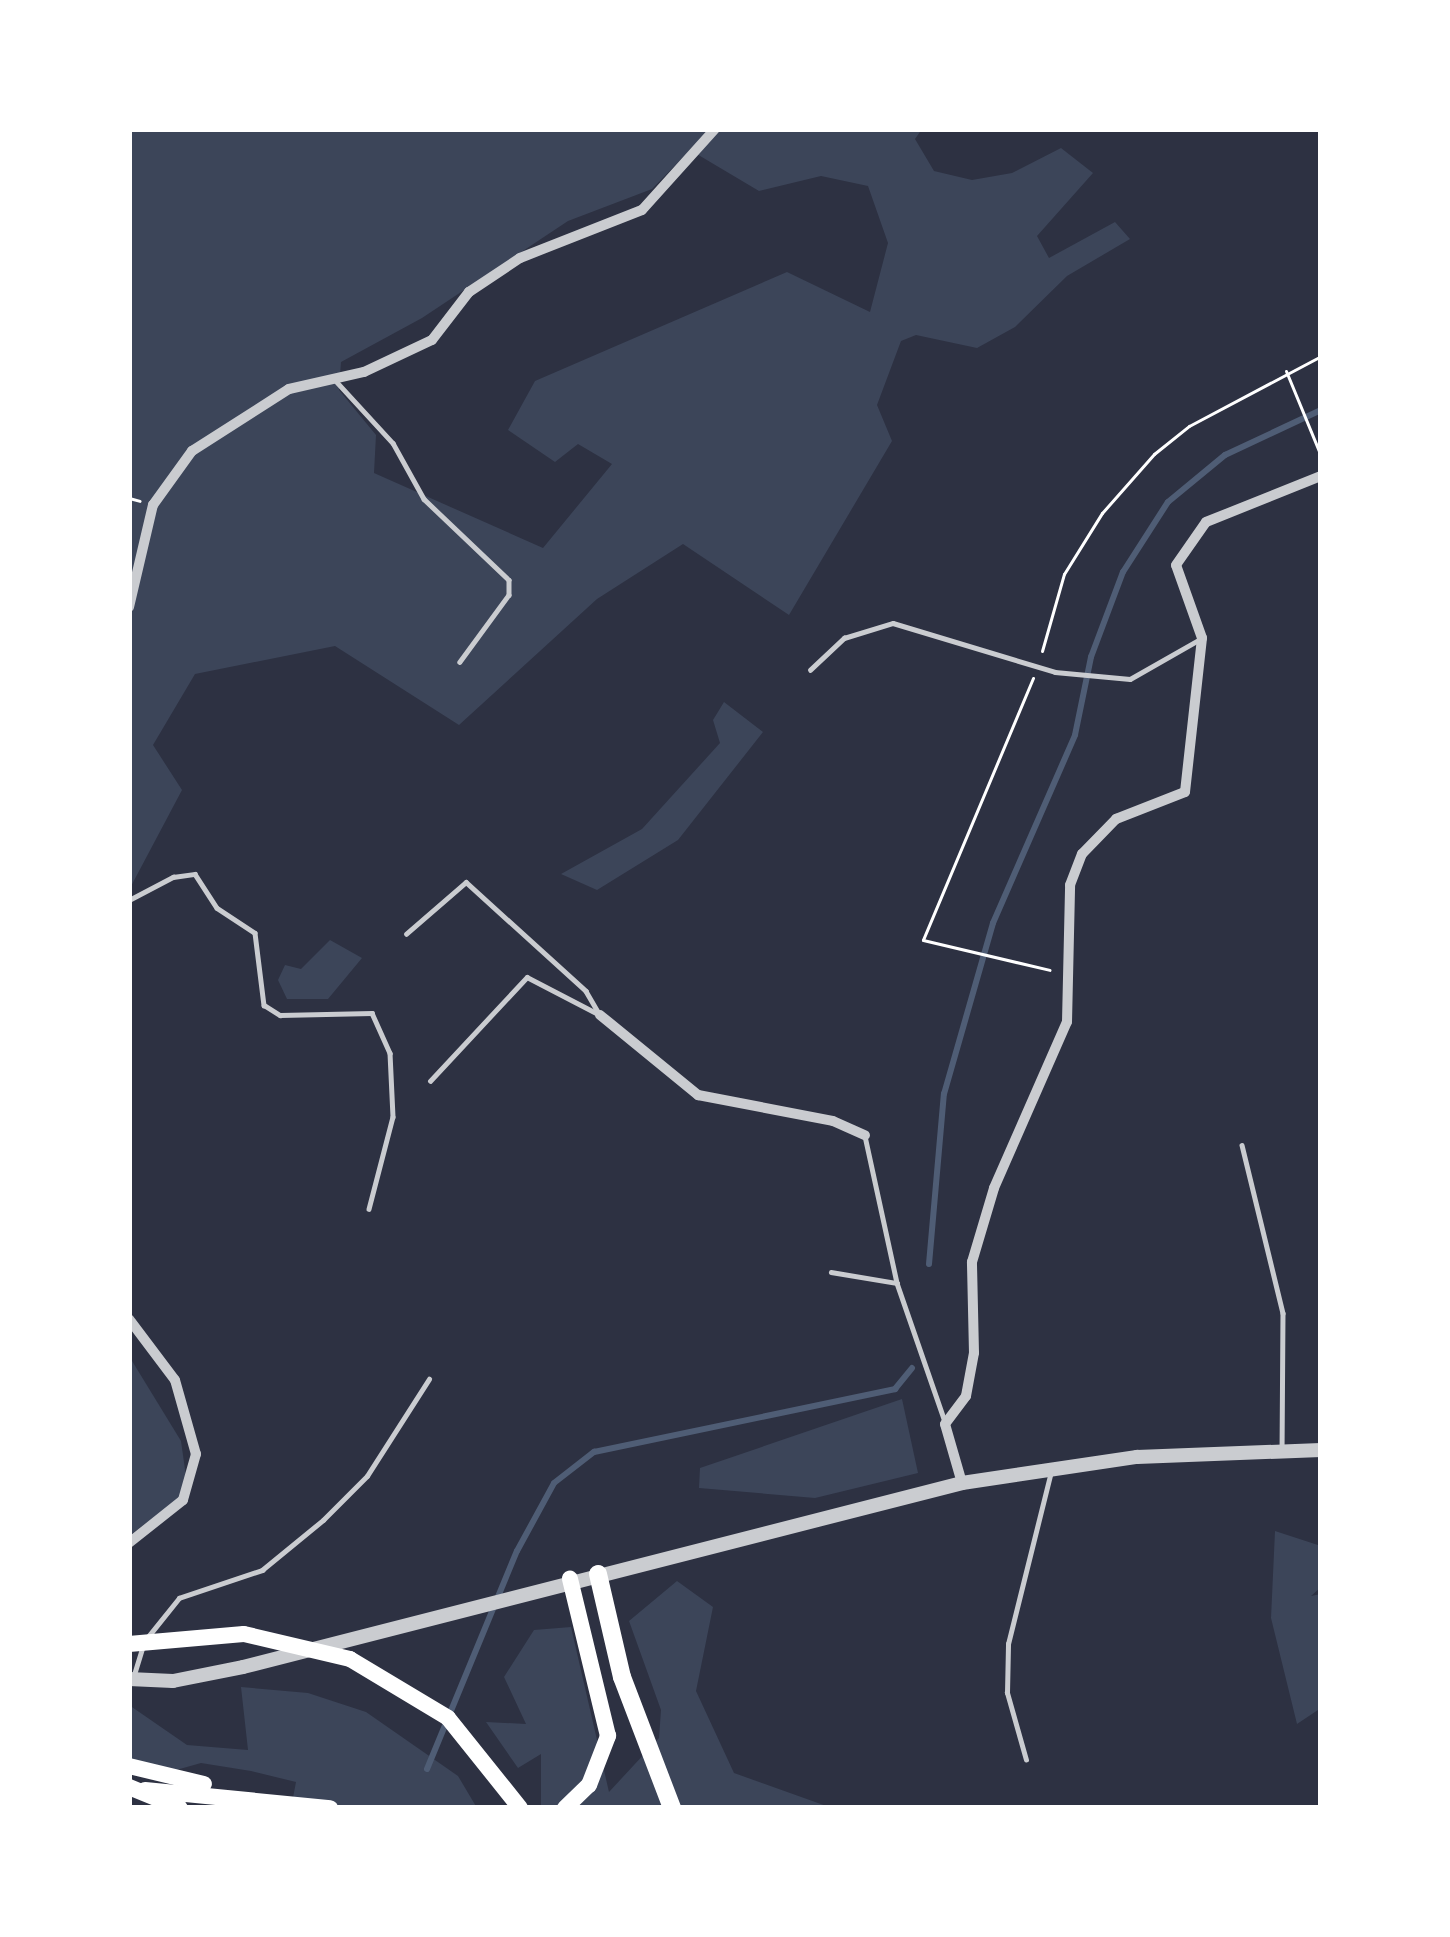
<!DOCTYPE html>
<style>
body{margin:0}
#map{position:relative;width:1450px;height:1937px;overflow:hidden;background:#2d3142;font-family:Figtree,sans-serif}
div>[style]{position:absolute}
.green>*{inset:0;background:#3c4559}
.stream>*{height:6px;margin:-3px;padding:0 3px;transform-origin:3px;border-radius:3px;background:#4f5d75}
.path>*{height:3px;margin:-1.5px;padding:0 1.5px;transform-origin:1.5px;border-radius:1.5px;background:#fff}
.service>*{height:4.5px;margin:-2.25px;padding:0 2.25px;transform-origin:2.25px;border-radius:2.25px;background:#caccd0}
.minor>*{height:10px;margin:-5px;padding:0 5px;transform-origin:5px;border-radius:5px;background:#caccd0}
.tertiary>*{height:14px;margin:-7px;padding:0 7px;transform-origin:7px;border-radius:7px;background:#caccd0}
.primary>*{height:16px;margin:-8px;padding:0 8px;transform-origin:8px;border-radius:8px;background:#fff}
.motorway>*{height:18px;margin:-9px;padding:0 9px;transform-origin:9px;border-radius:9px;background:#fff}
span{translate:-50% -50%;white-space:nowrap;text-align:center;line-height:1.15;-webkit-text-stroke:10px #fff;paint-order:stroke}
.frame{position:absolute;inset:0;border:132px solid #fff;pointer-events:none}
</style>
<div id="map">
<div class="green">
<div style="clip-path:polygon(evenodd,129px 129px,922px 129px,915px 139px,934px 171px,972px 180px,1012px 173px,1061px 148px,1093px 173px,1037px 236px,1049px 258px,1115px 222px,1130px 239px,1067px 276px,1015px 327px,977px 348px,916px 335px,901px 341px,877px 405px,892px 441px,789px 615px,683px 544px,597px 599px,459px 725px,335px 646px,195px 674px,153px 745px,182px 790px,129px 890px,129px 129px,690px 150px,759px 191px,821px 176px,868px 186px,888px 243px,870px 312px,787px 272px,535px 381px,508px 430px,555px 462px,578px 444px,612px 464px,543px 548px,374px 473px,376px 435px,339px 390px,341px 362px,422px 318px,568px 221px,652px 189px,690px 150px)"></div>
<div style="clip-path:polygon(724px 702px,763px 732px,678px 840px,597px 890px,561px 874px,642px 829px,720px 743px,713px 720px)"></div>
<div style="clip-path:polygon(330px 940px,362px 958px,328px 999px,287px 999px,278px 980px,285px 965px,301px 969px)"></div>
<div style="clip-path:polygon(129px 1356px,181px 1441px,188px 1491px,129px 1536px)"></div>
<div style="clip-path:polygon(902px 1399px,918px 1473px,815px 1498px,699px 1488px,700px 1468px)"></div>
<div style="clip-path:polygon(1275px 1531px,1321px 1546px,1321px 1587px,1311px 1596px,1321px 1594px,1321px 1708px,1297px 1724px,1271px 1618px)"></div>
<div style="clip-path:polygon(677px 1581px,713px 1607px,696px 1691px,734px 1773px,832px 1808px,541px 1808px,541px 1754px,518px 1768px,486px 1722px,526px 1724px,504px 1677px,534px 1630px,571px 1627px,609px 1792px,659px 1738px,661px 1710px,629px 1621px)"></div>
<div style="clip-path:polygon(241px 1687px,308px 1693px,366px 1712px,458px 1776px,477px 1808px,291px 1808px,296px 1782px,251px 1771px,201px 1763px,155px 1776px,129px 1772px,129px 1705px,187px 1745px,248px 1750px)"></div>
</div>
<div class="stream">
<div style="left:929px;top:1264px;width:171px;rotate:-85deg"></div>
<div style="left:944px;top:1094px;width:178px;rotate:-74deg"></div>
<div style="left:993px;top:923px;width:205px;rotate:-66.4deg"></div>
<div style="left:1075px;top:735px;width:80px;rotate:-78.4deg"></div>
<div style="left:1091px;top:657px;width:91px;rotate:-69.4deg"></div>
<div style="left:1123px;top:572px;width:83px;rotate:-57.3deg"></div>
<div style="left:1168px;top:502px;width:74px;rotate:-39.5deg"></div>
<div style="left:1225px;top:455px;width:106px;rotate:-25.1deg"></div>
<div style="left:427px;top:1769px;width:236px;rotate:-67.6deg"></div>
<div style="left:517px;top:1551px;width:77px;rotate:-61.4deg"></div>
<div style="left:554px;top:1483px;width:51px;rotate:-37.8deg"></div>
<div style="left:594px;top:1452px;width:308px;rotate:-11.8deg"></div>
<div style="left:895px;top:1389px;width:27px;rotate:-51deg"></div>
</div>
<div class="path">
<div style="left:1286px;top:371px;width:92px;rotate:67.6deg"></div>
<div style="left:129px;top:498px;width:11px;rotate:15deg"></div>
<div style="left:1042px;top:651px;width:80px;rotate:-74.1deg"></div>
<div style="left:1064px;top:574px;width:72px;rotate:-58.1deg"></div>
<div style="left:1102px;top:513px;width:79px;rotate:-48.6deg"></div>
<div style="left:1154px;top:454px;width:45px;rotate:-38.7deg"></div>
<div style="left:1189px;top:426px;width:149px;rotate:-27.9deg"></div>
<div style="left:1033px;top:678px;width:284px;rotate:112.8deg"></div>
<div style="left:923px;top:940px;width:130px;rotate:13.3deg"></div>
</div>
<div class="service">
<div style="left:335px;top:380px;width:86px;rotate:47.4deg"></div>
<div style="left:393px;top:443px;width:64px;rotate:61deg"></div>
<div style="left:424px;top:499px;width:117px;rotate:43.6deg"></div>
<div style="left:509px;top:580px;width:15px;rotate:90deg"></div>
<div style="left:509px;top:595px;width:83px;rotate:126.2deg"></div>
<div style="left:810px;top:670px;width:47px;rotate:-43.3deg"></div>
<div style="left:844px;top:638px;width:51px;rotate:-17deg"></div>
<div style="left:893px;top:623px;width:169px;rotate:16.8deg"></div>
<div style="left:1055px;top:672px;width:75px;rotate:5.3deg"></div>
<div style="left:1130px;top:679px;width:77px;rotate:-29.6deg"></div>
<div style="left:129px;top:900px;width:50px;rotate:-27.6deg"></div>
<div style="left:173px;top:877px;width:22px;rotate:-8deg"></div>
<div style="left:195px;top:874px;width:40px;rotate:57.1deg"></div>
<div style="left:217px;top:908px;width:45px;rotate:33.3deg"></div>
<div style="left:255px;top:933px;width:73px;rotate:82.9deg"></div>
<div style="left:264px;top:1005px;width:19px;rotate:32deg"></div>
<div style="left:280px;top:1015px;width:92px;rotate:-1.2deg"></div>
<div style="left:372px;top:1013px;width:44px;rotate:65.8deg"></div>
<div style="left:390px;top:1053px;width:64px;rotate:87.3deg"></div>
<div style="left:393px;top:1117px;width:95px;rotate:104.6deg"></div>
<div style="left:406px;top:934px;width:79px;rotate:-40.9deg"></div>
<div style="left:466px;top:882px;width:162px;rotate:42.2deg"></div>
<div style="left:586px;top:991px;width:28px;rotate:60deg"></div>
<div style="left:430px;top:1081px;width:142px;rotate:-47deg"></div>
<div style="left:527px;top:977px;width:82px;rotate:27.5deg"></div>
<div style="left:865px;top:1136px;width:150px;rotate:77.7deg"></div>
<div style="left:897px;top:1283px;width:144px;rotate:70.9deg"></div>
<div style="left:1242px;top:1145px;width:173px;rotate:76.3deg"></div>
<div style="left:1283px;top:1313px;width:137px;rotate:90.4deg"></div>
<div style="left:831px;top:1272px;width:67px;rotate:9.5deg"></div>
<div style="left:147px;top:1638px;width:51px;rotate:-51.3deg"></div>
<div style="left:179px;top:1598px;width:88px;rotate:-18.6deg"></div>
<div style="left:262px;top:1570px;width:79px;rotate:-39.3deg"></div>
<div style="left:323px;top:1520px;width:62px;rotate:-45deg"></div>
<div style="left:367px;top:1476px;width:115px;rotate:-57.4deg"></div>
<div style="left:133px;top:1678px;width:30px;rotate:-73deg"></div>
<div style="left:1026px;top:1760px;width:70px;rotate:-105.8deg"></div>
<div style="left:1007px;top:1693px;width:49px;rotate:-88.8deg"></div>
<div style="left:1008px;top:1644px;width:174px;rotate:-76deg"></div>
</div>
<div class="minor">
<div style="left:129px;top:607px;width:105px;rotate:-76.8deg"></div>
<div style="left:153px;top:505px;width:67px;rotate:-54.2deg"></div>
<div style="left:192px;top:451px;width:115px;rotate:-32.6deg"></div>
<div style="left:289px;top:389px;width:77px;rotate:-12.8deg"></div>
<div style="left:364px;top:372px;width:75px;rotate:-25.2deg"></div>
<div style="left:432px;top:340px;width:61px;rotate:-52.4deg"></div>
<div style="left:469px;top:292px;width:61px;rotate:-33.7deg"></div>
<div style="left:520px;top:258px;width:131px;rotate:-21.5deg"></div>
<div style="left:642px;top:210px;width:109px;rotate:-48deg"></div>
<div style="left:600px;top:1015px;width:127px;rotate:39.2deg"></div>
<div style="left:698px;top:1095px;width:137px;rotate:10.9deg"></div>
<div style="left:833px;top:1121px;width:35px;rotate:24deg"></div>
<div style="left:129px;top:1319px;width:76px;rotate:53deg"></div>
<div style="left:175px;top:1380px;width:77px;rotate:74.2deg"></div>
<div style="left:196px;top:1454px;width:48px;rotate:105.8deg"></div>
<div style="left:183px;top:1500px;width:69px;rotate:141.5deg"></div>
<div style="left:962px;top:1483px;width:61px;rotate:-106.1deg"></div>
<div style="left:945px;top:1424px;width:35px;rotate:-53deg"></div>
<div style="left:966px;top:1396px;width:44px;rotate:-79.5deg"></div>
<div style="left:974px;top:1353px;width:91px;rotate:-91.3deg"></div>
<div style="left:972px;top:1262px;width:77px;rotate:-73.4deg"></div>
<div style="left:994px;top:1188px;width:181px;rotate:-66.3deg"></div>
<div style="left:1067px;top:1022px;width:137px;rotate:-88.7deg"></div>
<div style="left:1070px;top:885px;width:33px;rotate:-69deg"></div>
<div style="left:1082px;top:854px;width:49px;rotate:-45.8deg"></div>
<div style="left:1116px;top:819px;width:74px;rotate:-21.4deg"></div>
<div style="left:1185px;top:792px;width:155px;rotate:-83.7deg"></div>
<div style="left:1202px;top:638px;width:77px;rotate:-109.6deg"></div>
<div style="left:1176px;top:565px;width:52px;rotate:-55.1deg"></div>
<div style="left:1206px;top:522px;width:124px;rotate:-21.8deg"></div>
</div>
<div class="tertiary">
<div style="left:129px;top:1679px;width:44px;rotate:2.6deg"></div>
<div style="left:173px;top:1681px;width:71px;rotate:-11.3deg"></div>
<div style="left:243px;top:1667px;width:742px;rotate:-14.35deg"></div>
<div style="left:962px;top:1483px;width:177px;rotate:-8.5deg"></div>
<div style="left:1137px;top:1457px;width:184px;rotate:-2.2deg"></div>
</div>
<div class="primary">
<div style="left:129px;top:1644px;width:115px;rotate:-5deg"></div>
<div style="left:244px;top:1634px;width:109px;rotate:13.3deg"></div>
<div style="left:350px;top:1659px;width:114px;rotate:31deg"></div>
<div style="left:448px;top:1718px;width:115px;rotate:51.3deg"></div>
<div style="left:129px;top:1766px;width:77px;rotate:13.5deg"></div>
<div style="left:129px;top:1787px;width:55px;rotate:22.4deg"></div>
<div style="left:145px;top:1790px;width:186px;rotate:5.6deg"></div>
<div style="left:565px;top:1808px;width:33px;rotate:-44deg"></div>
<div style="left:589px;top:1785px;width:53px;rotate:-68.8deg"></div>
<div style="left:608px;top:1736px;width:162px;rotate:-103.6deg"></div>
</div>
<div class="motorway">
<div style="left:598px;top:1574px;width:106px;rotate:76.9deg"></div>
<div style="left:622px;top:1677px;width:140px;rotate:69.1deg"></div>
</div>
<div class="frame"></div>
</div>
